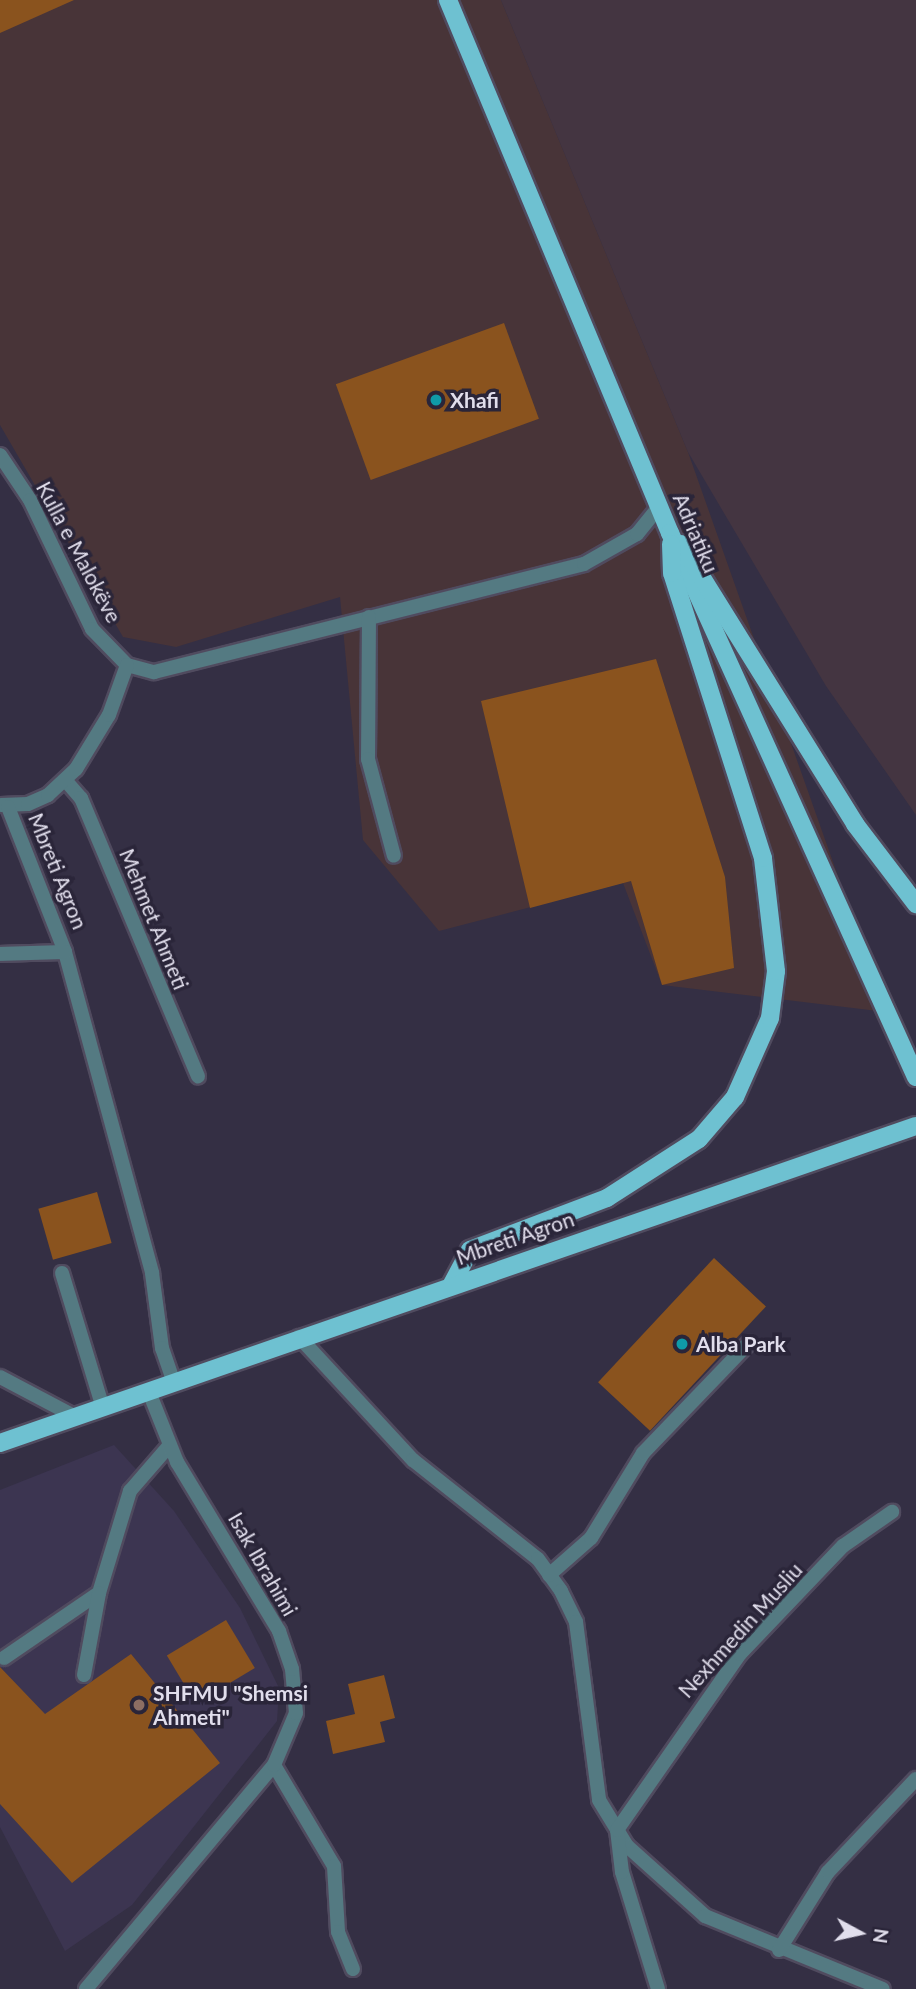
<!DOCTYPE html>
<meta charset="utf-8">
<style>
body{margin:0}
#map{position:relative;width:916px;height:1989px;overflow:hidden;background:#342f44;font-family:Lato,sans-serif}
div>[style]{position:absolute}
.commercial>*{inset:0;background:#483438}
.industrial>*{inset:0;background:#443541}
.built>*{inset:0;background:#3c3551}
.building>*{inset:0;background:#8a531e;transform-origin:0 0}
.roads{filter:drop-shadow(2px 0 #504b5f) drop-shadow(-2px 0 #504b5f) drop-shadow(0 2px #504b5f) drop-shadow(0 -2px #504b5f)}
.lane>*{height:14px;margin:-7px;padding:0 7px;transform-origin:7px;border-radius:7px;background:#547a82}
.street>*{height:14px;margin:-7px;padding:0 7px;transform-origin:7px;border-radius:7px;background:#547a82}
.primary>*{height:18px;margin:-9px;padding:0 9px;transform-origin:9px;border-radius:9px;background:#6ec1d1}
.dots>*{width:19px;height:19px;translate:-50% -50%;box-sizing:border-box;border:4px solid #2a2539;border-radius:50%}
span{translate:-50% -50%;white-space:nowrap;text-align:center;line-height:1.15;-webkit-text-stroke:7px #2a2539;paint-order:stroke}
.poi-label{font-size:21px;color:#e1deec;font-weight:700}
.left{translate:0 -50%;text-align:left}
.street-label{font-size:21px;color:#e1deec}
.north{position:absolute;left:825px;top:1898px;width:70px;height:70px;-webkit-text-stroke:5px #2a2539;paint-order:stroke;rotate:98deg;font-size:19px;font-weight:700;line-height:28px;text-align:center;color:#e1deec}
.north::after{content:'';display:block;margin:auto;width:24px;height:32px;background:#e1deec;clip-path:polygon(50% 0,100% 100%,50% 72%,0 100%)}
</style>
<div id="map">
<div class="commercial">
<div style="clip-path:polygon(0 0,501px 0,688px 452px,886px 1012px,662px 985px,623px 883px,439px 931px,363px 840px,340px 597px,176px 647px,123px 637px,0 425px)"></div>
</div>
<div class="industrial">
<div style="clip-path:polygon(501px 0,916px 0,916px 815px,826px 686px,688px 452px)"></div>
</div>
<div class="built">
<div style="clip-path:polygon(114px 1445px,174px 1511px,240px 1608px,279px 1688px,277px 1721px,132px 1905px,65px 1951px,0 1827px,0 1490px)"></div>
</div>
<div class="building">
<div style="clip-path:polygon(0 0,74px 0,0 33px)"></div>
<div style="left:504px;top:323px;width:102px;height:179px;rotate:70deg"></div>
<div style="clip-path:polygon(656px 659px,725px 877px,734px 968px,662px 985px,631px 881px,530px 908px,481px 701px)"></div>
<div style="left:97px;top:1192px;width:53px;height:61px;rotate:74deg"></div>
<div style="left:714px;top:1258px;width:71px;height:170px;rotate:43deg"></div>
<div style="left:226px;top:1620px;width:56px;height:69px;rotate:59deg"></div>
<div style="clip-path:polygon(131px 1654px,220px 1763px,72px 1883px,0 1804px,0 1667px,45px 1714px)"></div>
<div style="clip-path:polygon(384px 1675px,395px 1718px,380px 1722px,385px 1742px,333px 1754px,326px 1721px,355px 1714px,348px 1684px)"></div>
</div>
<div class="roads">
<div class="lane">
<div style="left:0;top:1377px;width:86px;rotate:27.8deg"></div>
<div style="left:4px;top:1658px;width:115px;rotate:-34.4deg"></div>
<div style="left:99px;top:1593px;width:107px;rotate:-73.1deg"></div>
<div style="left:130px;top:1491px;width:60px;rotate:-49.1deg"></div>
<div style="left:84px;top:1675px;width:83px;rotate:-79.6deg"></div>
</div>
<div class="street">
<div style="left:0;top:455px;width:54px;rotate:56.3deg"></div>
<div style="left:30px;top:500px;width:143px;rotate:64.3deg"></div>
<div style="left:92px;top:629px;width:50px;rotate:45.8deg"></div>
<div style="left:127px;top:665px;width:28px;rotate:15deg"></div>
<div style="left:154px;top:672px;width:443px;rotate:-14.1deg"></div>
<div style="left:584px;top:564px;width:61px;rotate:-29.5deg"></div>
<div style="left:637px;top:534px;width:36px;rotate:-51deg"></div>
<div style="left:369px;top:617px;width:142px;rotate:90.4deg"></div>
<div style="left:368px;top:759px;width:100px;rotate:75deg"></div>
<div style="left:66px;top:781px;width:23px;rotate:49deg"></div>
<div style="left:81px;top:798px;width:302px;rotate:67.2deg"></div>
<div style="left:1px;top:805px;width:27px;rotate:-2deg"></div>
<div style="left:28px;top:804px;width:22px;rotate:-24deg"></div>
<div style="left:48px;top:795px;width:38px;rotate:-43deg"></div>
<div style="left:76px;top:769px;width:63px;rotate:-58.6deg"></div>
<div style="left:109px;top:715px;width:53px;rotate:-70.2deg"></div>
<div style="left:8px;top:807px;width:156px;rotate:68.5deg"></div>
<div style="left:65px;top:952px;width:333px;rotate:74.8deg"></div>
<div style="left:152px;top:1273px;width:76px;rotate:82.4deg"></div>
<div style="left:162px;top:1348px;width:37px;rotate:71deg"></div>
<div style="left:0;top:954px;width:65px;rotate:-1.8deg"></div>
<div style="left:62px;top:1273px;width:141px;rotate:73.1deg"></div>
<div style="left:299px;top:1337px;width:168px;rotate:47.2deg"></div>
<div style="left:413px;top:1460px;width:159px;rotate:38.4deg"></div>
<div style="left:538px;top:1559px;width:39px;rotate:54deg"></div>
<div style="left:561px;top:1591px;width:34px;rotate:64deg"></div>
<div style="left:576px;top:1622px;width:179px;rotate:82.6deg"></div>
<div style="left:599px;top:1800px;width:54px;rotate:58.7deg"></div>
<div style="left:627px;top:1846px;width:105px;rotate:41.9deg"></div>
<div style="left:705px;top:1916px;width:192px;rotate:22.3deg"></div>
<div style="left:549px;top:1575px;width:56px;rotate:-41.4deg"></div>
<div style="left:591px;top:1538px;width:100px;rotate:-58.5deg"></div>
<div style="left:643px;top:1453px;width:153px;rotate:-46.1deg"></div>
<div style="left:274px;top:1765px;width:117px;rotate:59.3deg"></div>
<div style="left:334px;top:1866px;width:66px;rotate:86.5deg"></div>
<div style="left:338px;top:1932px;width:40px;rotate:68deg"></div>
<div style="left:779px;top:1950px;width:92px;rotate:-57.9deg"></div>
<div style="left:828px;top:1872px;width:128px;rotate:-46.6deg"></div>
<div style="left:86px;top:1989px;width:292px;rotate:-50deg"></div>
<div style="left:274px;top:1765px;width:56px;rotate:-67.1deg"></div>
<div style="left:296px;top:1713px;width:44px;rotate:-95.2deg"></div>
<div style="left:292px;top:1669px;width:40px;rotate:-108.9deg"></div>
<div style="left:279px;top:1631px;width:197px;rotate:-121.1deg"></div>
<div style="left:177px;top:1462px;width:75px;rotate:-111.8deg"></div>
<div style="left:658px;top:1989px;width:122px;rotate:-107.1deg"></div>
<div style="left:622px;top:1872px;width:42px;rotate:-96.8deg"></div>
<div style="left:617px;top:1830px;width:215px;rotate:-55.1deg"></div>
<div style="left:740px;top:1654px;width:149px;rotate:-46.4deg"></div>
<div style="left:843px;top:1546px;width:60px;rotate:-34.8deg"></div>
</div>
<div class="primary">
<div style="left:448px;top:0;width:577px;rotate:67.39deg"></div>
<div style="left:670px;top:533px;width:597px;rotate:65.67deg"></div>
<div style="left:681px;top:544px;width:330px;rotate:58.1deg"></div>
<div style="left:855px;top:824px;width:101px;rotate:52.7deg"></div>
<div style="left:452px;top:1284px;width:38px;rotate:-62deg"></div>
<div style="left:470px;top:1250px;width:147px;rotate:-20.8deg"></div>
<div style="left:607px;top:1198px;width:109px;rotate:-32.7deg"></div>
<div style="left:699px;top:1139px;width:55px;rotate:-49.4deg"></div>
<div style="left:735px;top:1097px;width:86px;rotate:-66.1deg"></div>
<div style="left:770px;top:1018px;width:47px;rotate:-82.7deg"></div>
<div style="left:776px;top:971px;width:114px;rotate:-96.6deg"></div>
<div style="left:763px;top:858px;width:299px;rotate:-107.7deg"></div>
<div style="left:672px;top:573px;width:29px;rotate:-92deg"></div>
<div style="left:0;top:1443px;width:969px;rotate:-19.09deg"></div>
</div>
</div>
<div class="dots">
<div style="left:436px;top:400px;background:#0f9aa8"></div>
<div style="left:682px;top:1344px;background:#0f9aa8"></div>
<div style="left:139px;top:1705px;background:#8d6e63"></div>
</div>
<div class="poi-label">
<span class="left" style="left:450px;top:400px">Xhafi</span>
<span class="left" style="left:696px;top:1344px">Alba Park</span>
<span class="left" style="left:153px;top:1705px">SHFMU "Shemsi<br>Ahmeti"</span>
</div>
<div class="street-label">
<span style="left:696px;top:533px;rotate:67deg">Adriatiku</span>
<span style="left:79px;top:552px;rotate:62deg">Kulla e Malokëve</span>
<span style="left:58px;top:871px;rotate:68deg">Mbreti Agron</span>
<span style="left:154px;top:919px;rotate:68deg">Mehmet Ahmeti</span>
<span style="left:515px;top:1238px;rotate:-19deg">Mbreti Agron</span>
<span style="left:263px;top:1564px;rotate:60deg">Isak Ibrahimi</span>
<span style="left:740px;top:1630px;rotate:-48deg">Nexhmedin Musliu</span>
</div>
<div class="north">N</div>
</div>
